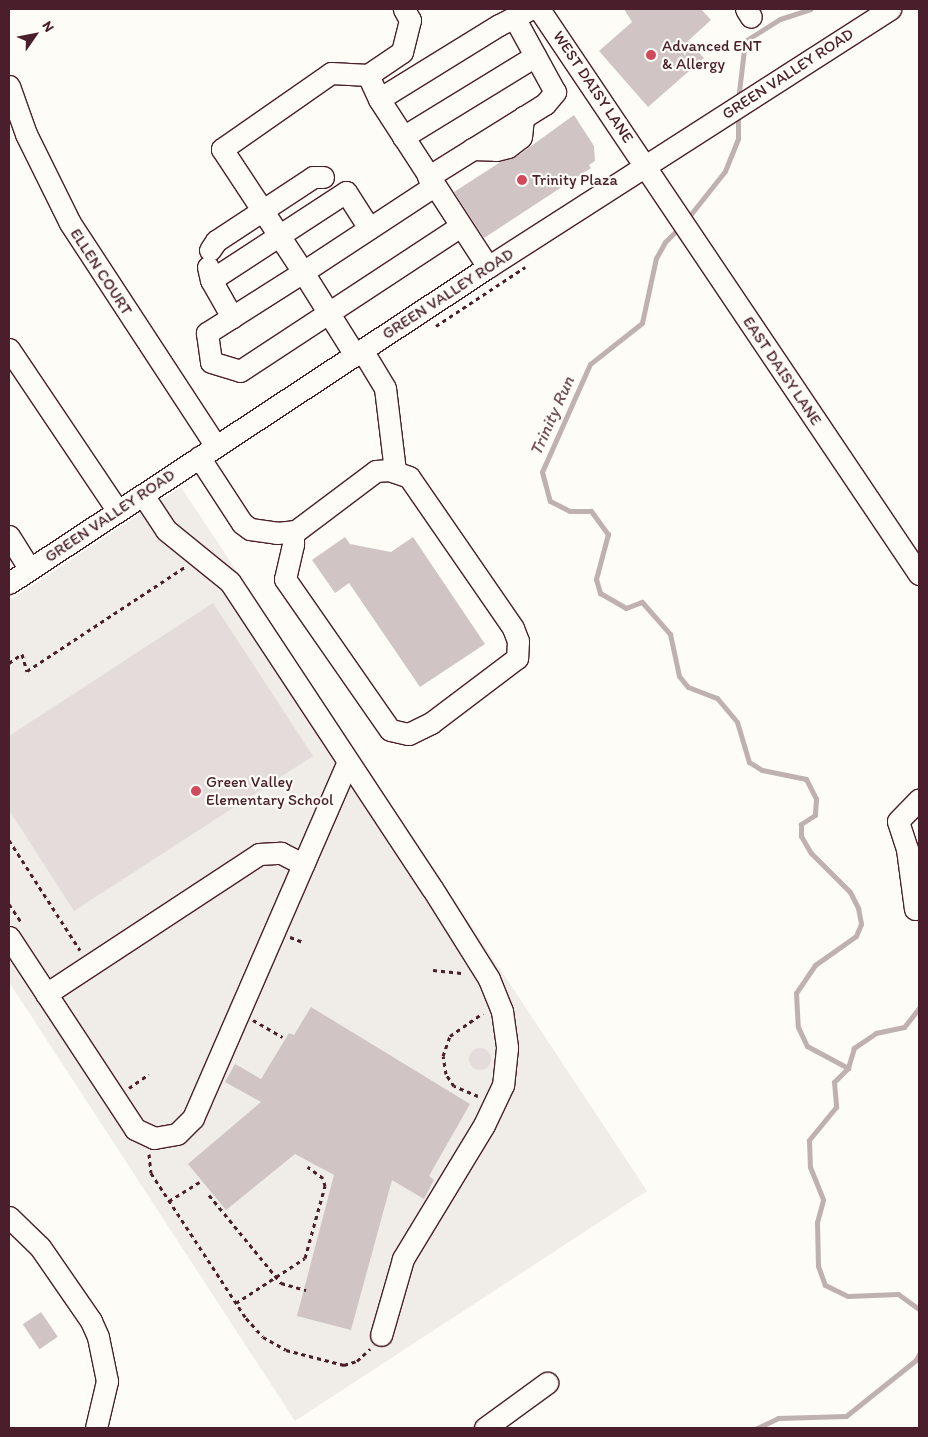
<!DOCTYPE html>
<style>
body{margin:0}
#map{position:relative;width:928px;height:1437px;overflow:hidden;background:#fdfcf7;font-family:Itim,sans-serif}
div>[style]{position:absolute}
.built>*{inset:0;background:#f0ece8}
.green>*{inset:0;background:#e3dcda}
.round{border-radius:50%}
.stream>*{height:5px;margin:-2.5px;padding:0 2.5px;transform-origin:2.5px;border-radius:2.5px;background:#c0b1b1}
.building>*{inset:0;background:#d0c5c4;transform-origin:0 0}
.path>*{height:3px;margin-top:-1.5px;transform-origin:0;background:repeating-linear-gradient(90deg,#4a1f2b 0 4px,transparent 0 8px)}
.roads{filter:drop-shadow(1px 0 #4a1f2b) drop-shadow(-1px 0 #4a1f2b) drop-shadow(0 1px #4a1f2b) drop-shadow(0 -1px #4a1f2b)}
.minor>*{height:21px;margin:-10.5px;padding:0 10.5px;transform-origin:10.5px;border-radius:10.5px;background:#fdfcf7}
.dots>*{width:14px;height:14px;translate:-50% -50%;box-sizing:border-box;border:2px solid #fdfcf7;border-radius:50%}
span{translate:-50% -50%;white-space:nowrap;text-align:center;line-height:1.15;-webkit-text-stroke:4.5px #fdfcf7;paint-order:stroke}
.poi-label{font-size:16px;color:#4a1f2b}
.left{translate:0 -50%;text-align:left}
.street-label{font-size:16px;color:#4a1f2b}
.water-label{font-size:18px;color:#73525a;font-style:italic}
.frame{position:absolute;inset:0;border:10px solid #4a1f2b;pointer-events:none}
.north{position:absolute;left:10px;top:10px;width:50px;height:50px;-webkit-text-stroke:4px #fdfcf7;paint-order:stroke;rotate:57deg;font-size:14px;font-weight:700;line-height:20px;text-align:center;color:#4a1f2b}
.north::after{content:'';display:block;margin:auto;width:18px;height:22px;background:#4a1f2b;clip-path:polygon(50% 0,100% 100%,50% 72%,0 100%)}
</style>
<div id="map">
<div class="built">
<div style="clip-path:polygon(181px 487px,647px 1191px,295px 1421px,9px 982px,9px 601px)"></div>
</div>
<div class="green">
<div style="clip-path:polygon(213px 603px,313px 756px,74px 911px,9px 810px,9px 736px)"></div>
<div class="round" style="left:469px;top:1048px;width:22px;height:22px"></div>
</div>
<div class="stream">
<div style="left:738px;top:100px;width:59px;rotate:-83.2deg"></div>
<div style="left:745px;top:41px;width:41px;rotate:-32.2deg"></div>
<div style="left:780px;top:19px;width:32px;rotate:-18deg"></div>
<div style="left:687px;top:219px;width:61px;rotate:-51.6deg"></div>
<div style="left:725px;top:171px;width:35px;rotate:-68deg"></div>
<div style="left:738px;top:138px;width:25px;rotate:-90deg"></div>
<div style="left:680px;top:227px;width:21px;rotate:135deg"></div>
<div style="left:665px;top:242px;width:18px;rotate:119deg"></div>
<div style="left:656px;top:258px;width:66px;rotate:102.2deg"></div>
<div style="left:642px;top:323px;width:66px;rotate:141.7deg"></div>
<div style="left:590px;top:364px;width:118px;rotate:114deg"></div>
<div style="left:542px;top:472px;width:30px;rotate:75deg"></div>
<div style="left:550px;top:501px;width:22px;rotate:27deg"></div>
<div style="left:570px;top:511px;width:21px"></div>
<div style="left:591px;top:511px;width:29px;rotate:54deg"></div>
<div style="left:608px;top:534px;width:47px;rotate:104.9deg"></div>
<div style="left:596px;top:579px;width:15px;rotate:74deg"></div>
<div style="left:600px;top:593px;width:30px;rotate:30deg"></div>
<div style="left:626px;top:608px;width:17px;rotate:-21deg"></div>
<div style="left:642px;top:602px;width:43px;rotate:48.8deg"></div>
<div style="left:670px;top:634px;width:43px;rotate:77.9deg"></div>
<div style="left:679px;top:676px;width:14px;rotate:51deg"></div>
<div style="left:688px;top:687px;width:31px;rotate:21deg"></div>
<div style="left:717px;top:698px;width:31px;rotate:50deg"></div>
<div style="left:737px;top:722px;width:42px;rotate:73.3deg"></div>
<div style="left:749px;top:762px;width:15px;rotate:32deg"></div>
<div style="left:762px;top:770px;width:45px;rotate:11.6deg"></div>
<div style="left:806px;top:779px;width:22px;rotate:63deg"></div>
<div style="left:816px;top:799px;width:16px;rotate:94deg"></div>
<div style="left:815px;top:815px;width:17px;rotate:147deg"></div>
<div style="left:801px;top:824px;width:12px;rotate:90deg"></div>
<div style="left:801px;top:836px;width:20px;rotate:60deg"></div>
<div style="left:811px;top:853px;width:55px;rotate:45deg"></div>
<div style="left:850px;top:892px;width:18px;rotate:63deg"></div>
<div style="left:858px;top:908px;width:16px;rotate:79deg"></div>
<div style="left:861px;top:924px;width:13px;rotate:113deg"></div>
<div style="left:856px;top:936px;width:50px;rotate:144.7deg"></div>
<div style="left:815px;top:965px;width:34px;rotate:124deg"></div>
<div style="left:796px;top:993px;width:34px;rotate:87deg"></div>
<div style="left:798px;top:1027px;width:21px;rotate:65deg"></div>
<div style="left:807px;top:1046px;width:47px;rotate:28.2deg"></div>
<div style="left:919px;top:1008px;width:24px;rotate:128deg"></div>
<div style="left:904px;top:1027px;width:29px;rotate:168deg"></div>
<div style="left:876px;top:1033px;width:27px;rotate:146deg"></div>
<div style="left:854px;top:1048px;width:21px;rotate:107deg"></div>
<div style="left:848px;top:1068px;width:20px;rotate:135deg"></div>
<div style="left:834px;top:1082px;width:25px;rotate:85deg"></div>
<div style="left:836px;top:1107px;width:43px;rotate:129.3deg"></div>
<div style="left:809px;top:1140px;width:27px;rotate:88deg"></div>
<div style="left:810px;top:1167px;width:35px;rotate:68deg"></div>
<div style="left:823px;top:1200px;width:23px;rotate:105deg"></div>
<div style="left:817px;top:1222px;width:44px;rotate:88.7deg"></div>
<div style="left:818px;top:1266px;width:20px;rotate:70deg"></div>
<div style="left:825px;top:1285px;width:25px;rotate:26deg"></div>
<div style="left:848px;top:1296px;width:50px;rotate:-2.3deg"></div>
<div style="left:898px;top:1294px;width:26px;rotate:36deg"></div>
<div style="left:757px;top:1428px;width:23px;rotate:-25deg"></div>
<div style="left:778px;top:1418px;width:68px;rotate:-1.7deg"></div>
<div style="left:846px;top:1416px;width:90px;rotate:-38.7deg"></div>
<div style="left:916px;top:1360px;width:7px;rotate:-63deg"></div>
</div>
<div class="building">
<div style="clip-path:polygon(624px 9px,701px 9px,711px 20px,688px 41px,704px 58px,648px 107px,599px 51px,632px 22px)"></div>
<div style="clip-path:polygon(574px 115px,594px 146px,595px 161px,589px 165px,591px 168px,484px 238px,454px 192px,502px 161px,516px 157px)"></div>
<div style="clip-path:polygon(345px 537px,350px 544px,391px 552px,413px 537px,485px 644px,420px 687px,349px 583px,335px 593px,312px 560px)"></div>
<div style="clip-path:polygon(311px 1007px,470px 1104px,429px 1176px,434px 1180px,424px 1199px,392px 1180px,351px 1330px,297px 1316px,334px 1175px,295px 1154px,226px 1210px,188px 1164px,261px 1102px,225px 1082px,235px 1064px,261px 1079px,289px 1033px,294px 1035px)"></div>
<div style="left:41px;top:1312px;width:30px;height:22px;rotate:56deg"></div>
</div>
<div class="path">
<div style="left:436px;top:326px;width:107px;rotate:-33.5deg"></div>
<div style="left:9px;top:663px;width:16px;rotate:-35deg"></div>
<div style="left:22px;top:654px;width:18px;rotate:74deg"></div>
<div style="left:27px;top:671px;width:189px;rotate:-33.4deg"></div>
<div style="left:9px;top:840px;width:131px;rotate:57.2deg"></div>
<div style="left:9px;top:904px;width:22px;rotate:56deg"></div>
<div style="left:290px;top:937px;width:14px;rotate:21deg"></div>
<div style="left:433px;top:970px;width:31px;rotate:6deg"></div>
<div style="left:253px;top:1020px;width:34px;rotate:30deg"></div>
<div style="left:129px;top:1088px;width:24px;rotate:-35deg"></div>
<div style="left:478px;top:1096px;width:26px;rotate:-157deg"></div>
<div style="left:454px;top:1086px;width:14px;rotate:-124deg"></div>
<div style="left:446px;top:1074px;width:18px;rotate:-99deg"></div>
<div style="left:443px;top:1056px;width:21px;rotate:-71deg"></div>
<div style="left:450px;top:1036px;width:40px;rotate:-34.9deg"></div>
<div style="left:149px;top:1154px;width:19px;rotate:84deg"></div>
<div style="left:151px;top:1173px;width:173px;rotate:56.8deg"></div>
<div style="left:246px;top:1318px;width:25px;rotate:48deg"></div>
<div style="left:263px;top:1337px;width:26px;rotate:29deg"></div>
<div style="left:286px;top:1350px;width:60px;rotate:14.5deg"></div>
<div style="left:344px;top:1365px;width:14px;rotate:-17deg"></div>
<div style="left:357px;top:1361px;width:18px;rotate:-43deg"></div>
<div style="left:209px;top:1195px;width:114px;rotate:50.7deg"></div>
<div style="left:281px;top:1283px;width:26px;rotate:16deg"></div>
<div style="left:169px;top:1201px;width:36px;rotate:-32deg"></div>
<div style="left:236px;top:1303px;width:82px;rotate:-33.1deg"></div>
<div style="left:305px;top:1258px;width:75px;rotate:-74.5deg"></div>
<div style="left:325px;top:1186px;width:8px;rotate:-104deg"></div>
<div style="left:323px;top:1178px;width:19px;rotate:-144deg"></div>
</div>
<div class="roads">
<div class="minor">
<div style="left:539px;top:9px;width:681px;rotate:56.08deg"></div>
<div style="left:746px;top:9px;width:9px;rotate:58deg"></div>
<div style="left:368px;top:75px;width:41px;rotate:-34.1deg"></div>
<div style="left:402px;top:52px;width:33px;rotate:-76deg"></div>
<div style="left:410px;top:20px;width:13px;rotate:-119deg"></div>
<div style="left:9px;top:86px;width:51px;rotate:70.5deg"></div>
<div style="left:26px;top:134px;width:99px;rotate:63.7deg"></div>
<div style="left:70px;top:223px;width:267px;rotate:56.8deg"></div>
<div style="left:379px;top:99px;width:26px;rotate:-115deg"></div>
<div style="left:368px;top:75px;width:37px;rotate:-177deg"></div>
<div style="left:331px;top:73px;width:133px;rotate:145.1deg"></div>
<div style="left:222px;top:149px;width:147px;rotate:56.6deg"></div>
<div style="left:303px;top:272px;width:114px;rotate:147.6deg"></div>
<div style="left:207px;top:333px;width:29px;rotate:82deg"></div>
<div style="left:211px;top:362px;width:30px;rotate:17deg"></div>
<div style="left:240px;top:371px;width:264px;rotate:-33.3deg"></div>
<div style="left:403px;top:137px;width:155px;rotate:-31.5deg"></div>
<div style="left:472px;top:149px;width:24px;rotate:2deg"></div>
<div style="left:496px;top:150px;width:12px;rotate:-14deg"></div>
<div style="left:508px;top:147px;width:16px;rotate:-38deg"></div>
<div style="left:521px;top:137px;width:20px;rotate:-84deg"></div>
<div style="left:428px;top:177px;width:138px;rotate:-32deg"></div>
<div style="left:545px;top:104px;width:16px;rotate:-50deg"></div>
<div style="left:555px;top:92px;width:85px;rotate:-118.7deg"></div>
<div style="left:210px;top:250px;width:11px;rotate:-56deg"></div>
<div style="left:216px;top:241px;width:116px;rotate:-33.4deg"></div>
<div style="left:313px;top:177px;width:10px"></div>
<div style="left:208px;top:267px;width:13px;rotate:77deg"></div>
<div style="left:211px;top:280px;width:43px;rotate:60.4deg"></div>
<div style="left:488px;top:267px;width:200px;rotate:-123deg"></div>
<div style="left:379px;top:99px;width:141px;rotate:-31.7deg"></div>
<div style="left:499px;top:25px;width:36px;rotate:-27deg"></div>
<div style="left:211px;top:280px;width:161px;rotate:-33.1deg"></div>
<div style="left:346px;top:192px;width:43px;rotate:57.4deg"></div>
<div style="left:9px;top:349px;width:195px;rotate:56.1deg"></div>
<div style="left:362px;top:350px;width:44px;rotate:58.8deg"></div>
<div style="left:385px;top:388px;width:84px;rotate:83.1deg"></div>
<div style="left:355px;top:355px;width:98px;rotate:-122.1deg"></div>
<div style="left:303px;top:272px;width:157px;rotate:-33.3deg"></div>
<div style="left:199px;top:457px;width:79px;rotate:56.9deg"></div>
<div style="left:242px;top:523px;width:10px;rotate:37deg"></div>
<div style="left:250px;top:529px;width:27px;rotate:8deg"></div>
<div style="left:277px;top:533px;width:19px;rotate:-6deg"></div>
<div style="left:296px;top:531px;width:100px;rotate:-36.9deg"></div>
<div style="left:376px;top:471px;width:13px;rotate:-4deg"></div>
<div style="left:389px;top:470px;width:21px;rotate:19deg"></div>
<div style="left:409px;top:477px;width:183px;rotate:55.4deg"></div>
<div style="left:513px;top:628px;width:14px;rotate:69deg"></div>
<div style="left:518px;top:641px;width:17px;rotate:93deg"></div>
<div style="left:517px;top:658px;width:108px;rotate:142.9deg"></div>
<div style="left:431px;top:723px;width:25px;rotate:154deg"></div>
<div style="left:408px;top:734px;width:18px;rotate:-167deg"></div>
<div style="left:390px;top:730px;width:184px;rotate:-124.8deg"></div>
<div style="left:285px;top:579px;width:36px;rotate:-77deg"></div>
<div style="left:293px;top:544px;width:12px;rotate:-90deg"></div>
<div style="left:143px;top:495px;width:42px;rotate:56.7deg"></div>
<div style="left:166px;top:530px;width:82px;rotate:39.1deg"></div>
<div style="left:230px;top:582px;width:367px;rotate:56.6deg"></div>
<div style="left:432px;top:888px;width:107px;rotate:57.9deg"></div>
<div style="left:489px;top:979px;width:35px;rotate:68deg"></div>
<div style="left:502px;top:1011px;width:37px;rotate:82deg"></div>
<div style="left:507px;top:1048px;width:37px;rotate:96deg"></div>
<div style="left:503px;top:1085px;width:44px;rotate:115.4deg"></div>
<div style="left:484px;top:1125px;width:157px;rotate:121.2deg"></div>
<div style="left:403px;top:1259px;width:79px;rotate:106.1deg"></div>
<div style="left:9px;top:536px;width:39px;rotate:58deg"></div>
<div style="left:9px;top:583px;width:574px;rotate:-33.41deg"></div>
<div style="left:488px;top:267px;width:478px;rotate:-32.7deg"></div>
<div style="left:915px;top:909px;width:61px;rotate:-97.6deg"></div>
<div style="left:907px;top:849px;width:29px;rotate:-108deg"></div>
<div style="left:898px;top:821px;width:30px;rotate:-46deg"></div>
<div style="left:9px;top:937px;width:230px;rotate:56.7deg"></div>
<div style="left:135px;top:1129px;width:21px;rotate:25deg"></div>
<div style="left:154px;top:1138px;width:23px;rotate:-10deg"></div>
<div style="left:177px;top:1134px;width:23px;rotate:-45deg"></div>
<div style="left:193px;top:1118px;width:388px;rotate:-66.5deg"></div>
<div style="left:46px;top:994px;width:255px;rotate:-33.3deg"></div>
<div style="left:259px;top:854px;width:22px;rotate:-3deg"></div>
<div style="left:281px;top:853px;width:25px;rotate:27deg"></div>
<div style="left:9px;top:1217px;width:43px;rotate:44.1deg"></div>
<div style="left:40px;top:1247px;width:90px;rotate:55.4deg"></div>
<div style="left:91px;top:1321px;width:17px;rotate:66deg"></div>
<div style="left:98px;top:1337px;width:45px;rotate:78.4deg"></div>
<div style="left:107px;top:1381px;width:48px;rotate:103.2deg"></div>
<div style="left:485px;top:1428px;width:77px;rotate:-36deg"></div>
</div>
</div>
<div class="dots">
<div style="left:651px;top:55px;background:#d1495b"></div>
<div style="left:522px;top:180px;background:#d1495b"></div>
<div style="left:196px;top:791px;background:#d1495b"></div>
</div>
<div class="poi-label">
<span class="left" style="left:662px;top:55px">Advanced ENT<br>&amp; Allergy</span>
<span class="left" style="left:532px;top:180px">Trinity Plaza</span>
<span class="left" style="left:206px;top:791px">Green Valley<br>Elementary School</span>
</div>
<div class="street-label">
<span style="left:788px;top:74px;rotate:-33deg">GREEN VALLEY ROAD</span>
<span style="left:593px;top:87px;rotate:56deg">WEST DAISY LANE</span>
<span style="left:101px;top:272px;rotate:57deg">ELLEN COURT</span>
<span style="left:448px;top:294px;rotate:-33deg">GREEN VALLEY ROAD</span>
<span style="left:782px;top:371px;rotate:56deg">EAST DAISY LANE</span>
<span style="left:110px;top:516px;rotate:-34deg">GREEN VALLEY ROAD</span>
</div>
<div class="water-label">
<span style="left:552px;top:416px;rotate:-66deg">Trinity Run</span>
</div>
<div class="frame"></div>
<div class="north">N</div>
</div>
